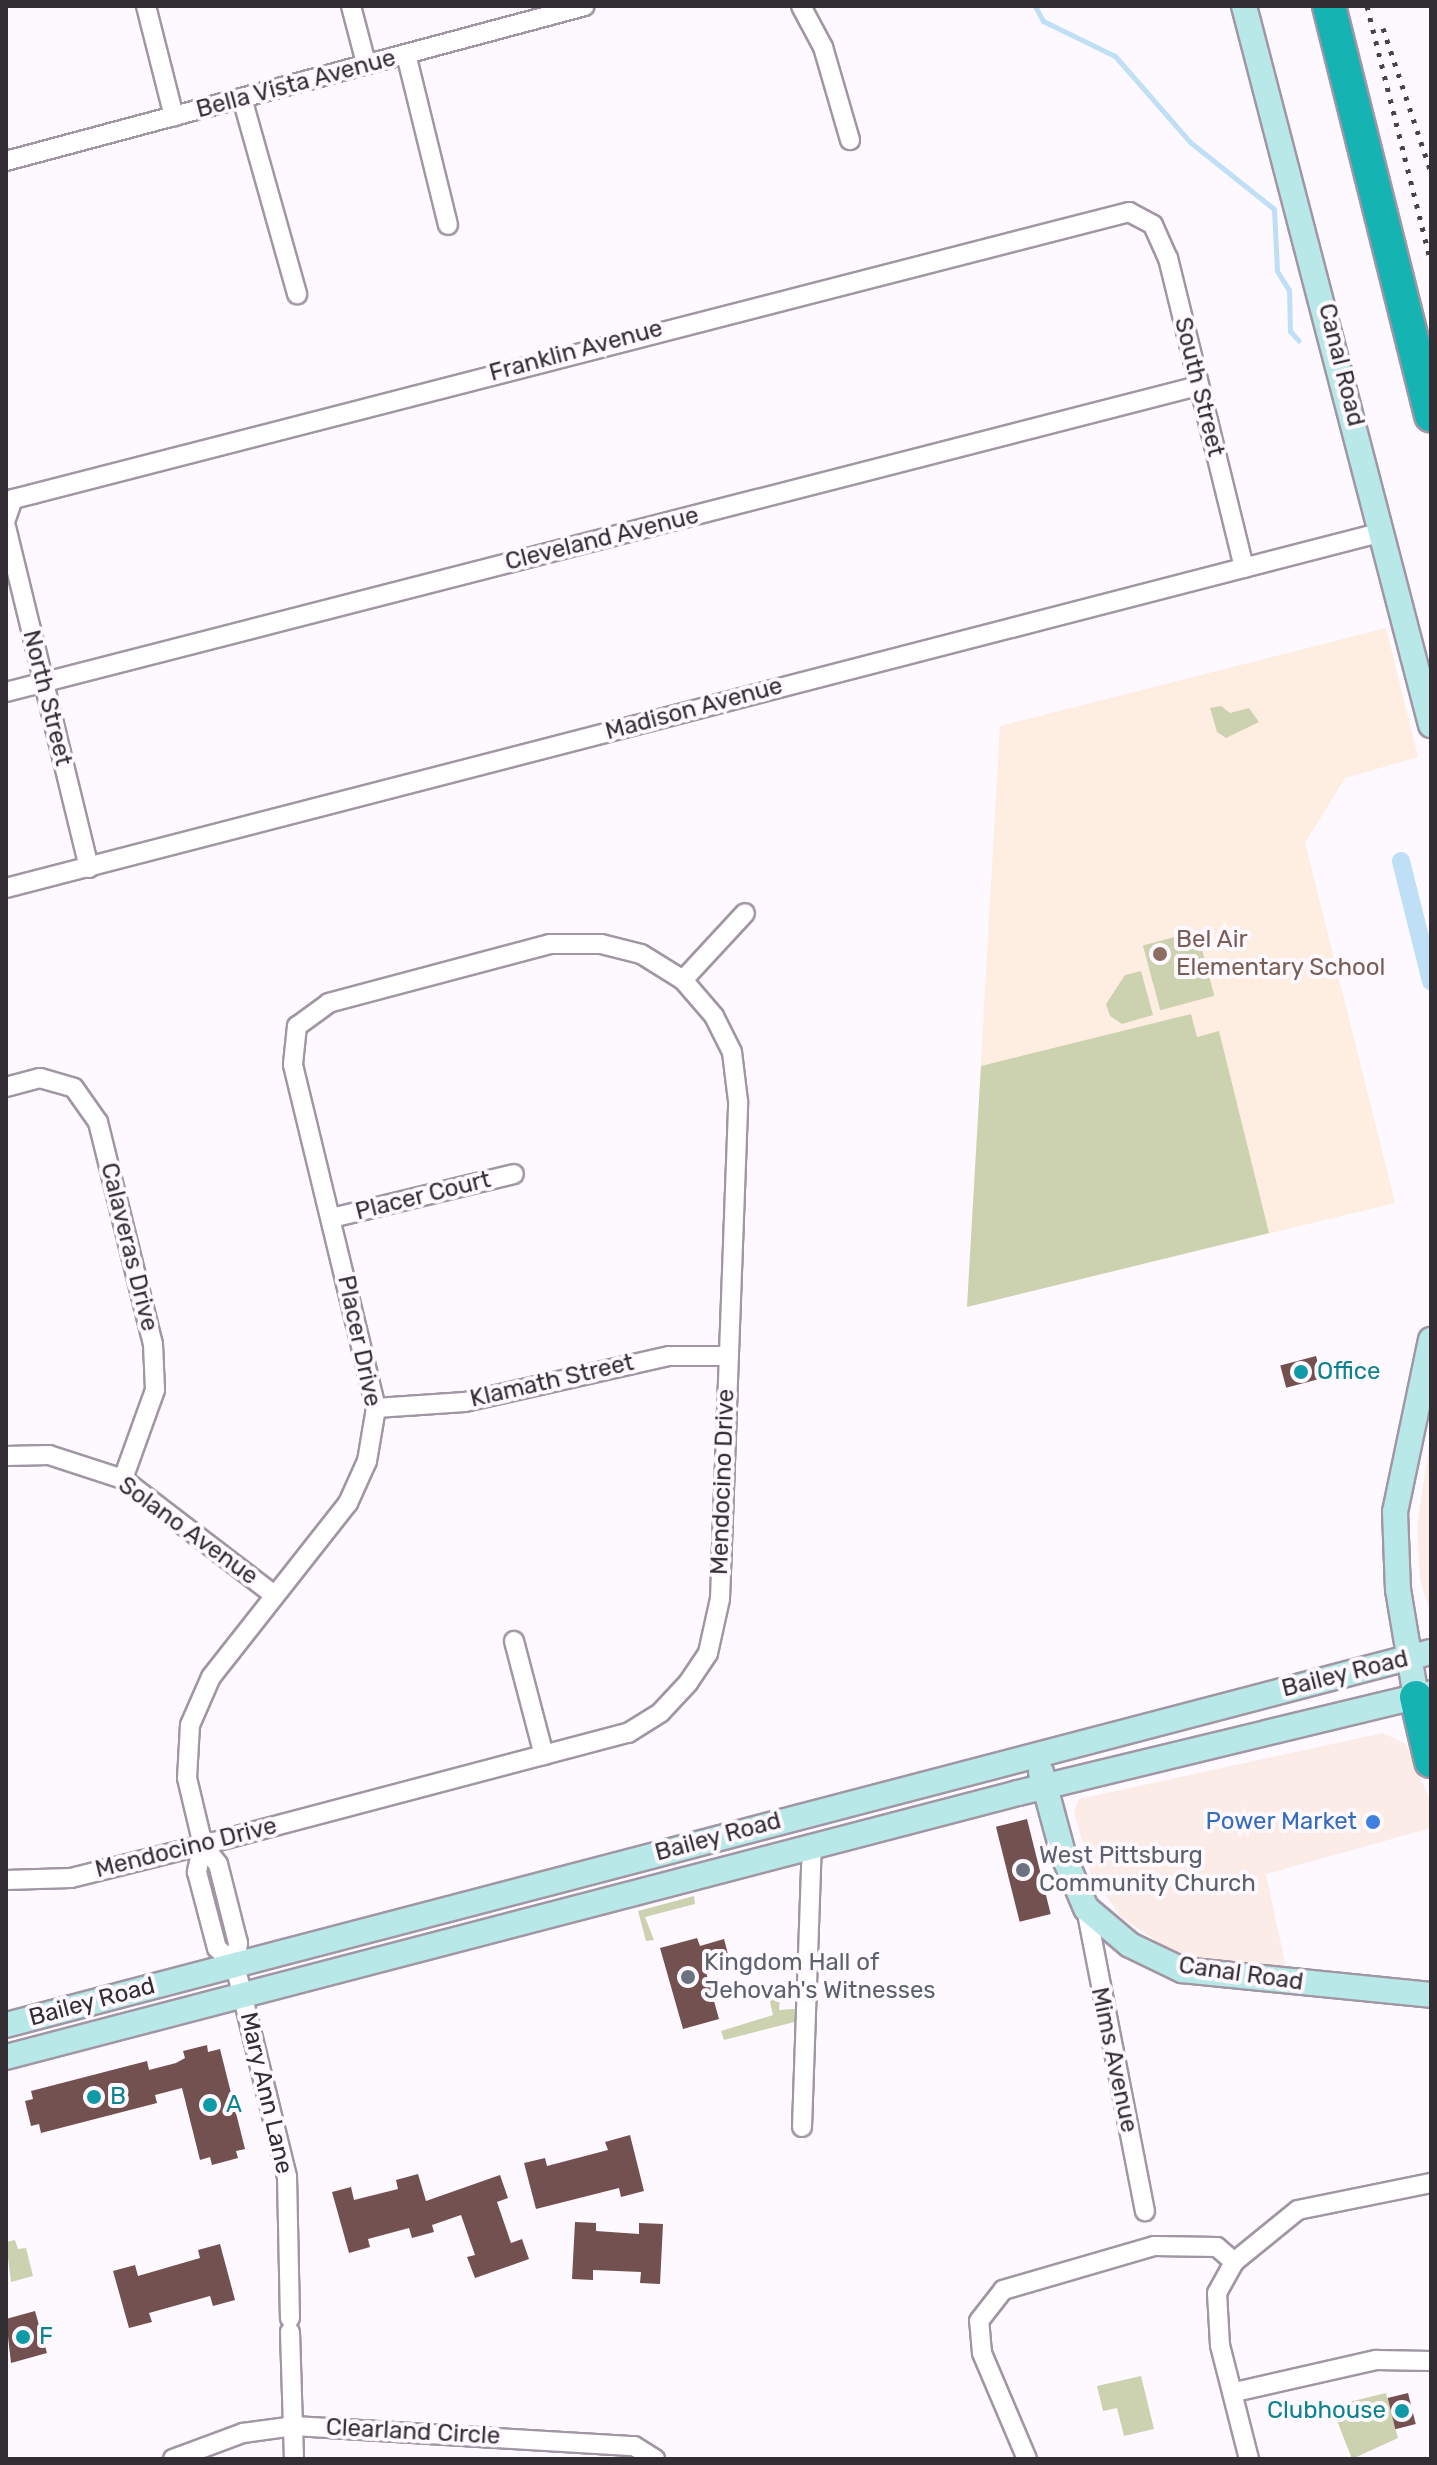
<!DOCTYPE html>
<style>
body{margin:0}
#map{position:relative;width:1437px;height:2465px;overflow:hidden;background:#fdf9ff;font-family:Rubik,sans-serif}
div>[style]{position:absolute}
.commercial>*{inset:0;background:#fcece8}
.education>*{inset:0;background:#feede1}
.green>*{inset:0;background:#ccd2b0;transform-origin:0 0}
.stream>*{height:5px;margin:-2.5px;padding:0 2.5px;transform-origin:2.5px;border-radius:2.5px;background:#bedff5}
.canal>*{height:18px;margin:-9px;padding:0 9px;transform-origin:9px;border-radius:9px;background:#bedff5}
.building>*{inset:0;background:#745151;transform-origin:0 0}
.roads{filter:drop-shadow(2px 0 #a196a4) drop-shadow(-2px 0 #a196a4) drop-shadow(0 2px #a196a4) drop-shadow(0 -2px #a196a4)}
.street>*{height:18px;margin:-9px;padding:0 9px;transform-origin:9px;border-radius:9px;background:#fff}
.secondary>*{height:24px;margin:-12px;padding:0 12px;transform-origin:12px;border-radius:12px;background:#b9e8e8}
.highway>*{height:32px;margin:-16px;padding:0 16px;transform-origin:16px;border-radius:16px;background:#15b3b1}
.rail>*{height:5px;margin-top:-2.5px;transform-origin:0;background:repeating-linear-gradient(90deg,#474348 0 4px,transparent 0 12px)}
.dots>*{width:22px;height:22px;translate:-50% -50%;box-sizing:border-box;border:4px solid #fdf9ff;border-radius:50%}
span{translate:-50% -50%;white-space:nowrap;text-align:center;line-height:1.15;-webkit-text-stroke:8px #fdf9ff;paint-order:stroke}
.street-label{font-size:24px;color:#322e33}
.education-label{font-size:24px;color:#785e54}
.left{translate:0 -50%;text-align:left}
.culture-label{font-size:24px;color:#0d838f}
.right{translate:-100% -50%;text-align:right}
.shop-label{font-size:24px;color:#366cbe}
.worship-label{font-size:24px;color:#5b616d}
.frame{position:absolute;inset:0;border:8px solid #322e33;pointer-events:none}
</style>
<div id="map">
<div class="commercial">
<div style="clip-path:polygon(1431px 1432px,1431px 1614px,1420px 1580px,1417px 1526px)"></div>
<div style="clip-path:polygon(1383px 1733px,1406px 1744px,1431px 1802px,1431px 1828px,1266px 1874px,1286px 1967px,1196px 1958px,1165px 1947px,1121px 1917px,1091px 1874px,1074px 1812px,1079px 1799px)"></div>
</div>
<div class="education">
<div style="clip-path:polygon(1386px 628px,1418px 757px,1345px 778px,1305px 843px,1395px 1203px,967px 1307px,1000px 726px)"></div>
</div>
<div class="green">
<div style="clip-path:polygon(1221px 706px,1230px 713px,1249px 708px,1259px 722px,1226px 738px,1217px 732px,1210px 708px)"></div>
<div style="left:1197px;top:931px;width:67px;height:56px;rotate:75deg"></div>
<div style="clip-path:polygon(1141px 971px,1153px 1015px,1122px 1024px,1110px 1016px,1106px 1004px,1125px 975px)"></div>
<div style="clip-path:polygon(1191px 1014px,1197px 1037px,1219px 1031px,1269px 1233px,967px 1307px,981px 1066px)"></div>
<div style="clip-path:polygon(694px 1896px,695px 1904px,645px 1917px,654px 1940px,646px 1941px,638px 1911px)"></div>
<div style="clip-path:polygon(781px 1983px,779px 2010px,806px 2008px,806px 2019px,724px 2040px,721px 2031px,773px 2015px,766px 1985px)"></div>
<div style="clip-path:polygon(15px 2240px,18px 2249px,26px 2248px,33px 2276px,11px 2282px,6px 2242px)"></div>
<div style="clip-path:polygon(1141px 2376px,1154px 2429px,1124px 2436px,1117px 2408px,1103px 2411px,1097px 2386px)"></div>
<div style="clip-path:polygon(1386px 2393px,1398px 2438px,1352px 2459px,1334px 2413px,1346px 2410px,1345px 2403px)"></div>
</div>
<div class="stream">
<div style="left:1035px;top:6px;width:17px;rotate:62deg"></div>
<div style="left:1043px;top:21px;width:80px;rotate:25.9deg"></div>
<div style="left:1115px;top:56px;width:114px;rotate:48.9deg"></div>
<div style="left:1190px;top:142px;width:107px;rotate:38.6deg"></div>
<div style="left:1274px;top:209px;width:62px;rotate:87.2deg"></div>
<div style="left:1277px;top:271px;width:22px;rotate:58deg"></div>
<div style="left:1289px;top:290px;width:41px;rotate:88.6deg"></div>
<div style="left:1290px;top:331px;width:13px;rotate:48deg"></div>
</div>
<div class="canal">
<div style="left:1401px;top:861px;width:124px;rotate:76deg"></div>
</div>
<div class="building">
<div style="left:1316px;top:1356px;width:23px;height:37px;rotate:75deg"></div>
<div style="left:1027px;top:1819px;width:98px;height:32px;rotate:76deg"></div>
<div style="clip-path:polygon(697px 1938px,700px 1946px,724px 1939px,729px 1958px,704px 1965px,719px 2019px,683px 2029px,660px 1948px)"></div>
<div style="clip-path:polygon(207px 2045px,208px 2052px,220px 2049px,245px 2149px,236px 2151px,238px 2158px,212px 2165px,210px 2157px,200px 2160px,182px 2088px,155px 2095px,157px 2103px,41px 2133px,39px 2124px,31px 2126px,25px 2101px,33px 2099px,31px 2091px,147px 2061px,149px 2070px,176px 2063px,185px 2058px,183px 2051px)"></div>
<div style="clip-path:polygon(630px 2135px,644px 2191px,621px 2197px,619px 2188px,536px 2209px,524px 2163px,545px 2158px,547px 2166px,608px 2150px,605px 2142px)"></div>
<div style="clip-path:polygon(418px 2174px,426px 2201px,500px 2175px,508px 2198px,497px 2202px,511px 2243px,522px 2239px,529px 2259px,475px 2278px,467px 2257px,475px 2255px,461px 2215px,432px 2225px,434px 2232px,412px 2238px,409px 2228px,368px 2239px,370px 2247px,349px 2253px,332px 2192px,351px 2187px,354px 2200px,398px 2189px,396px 2180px)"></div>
<div style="clip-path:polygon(575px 2222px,596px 2223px,596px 2231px,639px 2234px,639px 2223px,663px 2224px,660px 2284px,640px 2283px,641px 2272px,593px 2270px,593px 2280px,572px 2279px)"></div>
<div style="clip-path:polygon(220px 2244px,235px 2300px,213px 2306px,210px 2296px,149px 2313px,152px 2322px,129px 2328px,113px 2271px,135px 2265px,138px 2276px,200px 2258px,198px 2250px)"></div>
<div style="clip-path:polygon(35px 2311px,47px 2353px,11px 2363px,6px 2319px)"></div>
<div style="left:1408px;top:2393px;width:32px;height:21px;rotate:76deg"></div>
</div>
<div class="roads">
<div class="street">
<div style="left:146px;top:6px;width:114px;rotate:75.8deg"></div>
<div style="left:351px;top:6px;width:59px;rotate:75.3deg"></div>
<div style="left:801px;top:6px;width:47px;rotate:61.8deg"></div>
<div style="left:823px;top:47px;width:97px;rotate:73.8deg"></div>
<div style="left:406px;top:54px;width:176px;rotate:76.2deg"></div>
<div style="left:242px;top:98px;width:204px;rotate:74.3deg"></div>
<div style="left:6px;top:161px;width:599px;rotate:-14.99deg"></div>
<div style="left:6px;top:519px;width:21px;rotate:-71deg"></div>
<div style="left:13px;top:499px;width:21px;rotate:-14deg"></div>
<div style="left:33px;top:494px;width:1132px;rotate:-14.43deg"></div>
<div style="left:1129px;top:212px;width:27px;rotate:28deg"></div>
<div style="left:1153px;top:225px;width:36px;rotate:66deg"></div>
<div style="left:1168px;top:258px;width:319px;rotate:76.2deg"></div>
<div style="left:6px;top:527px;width:351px;rotate:76.3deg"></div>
<div style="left:6px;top:692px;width:1231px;rotate:-14.4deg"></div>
<div style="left:6px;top:888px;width:1422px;rotate:-14.5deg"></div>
<div style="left:683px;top:980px;width:91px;rotate:-47.2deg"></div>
<div style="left:6px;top:1087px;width:35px;rotate:-15deg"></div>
<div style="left:40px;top:1078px;width:35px;rotate:16deg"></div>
<div style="left:74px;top:1088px;width:42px;rotate:54.8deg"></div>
<div style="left:98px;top:1122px;width:229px;rotate:76.1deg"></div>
<div style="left:153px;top:1344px;width:46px;rotate:87.5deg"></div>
<div style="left:155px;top:1390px;width:95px;rotate:109.8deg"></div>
<div style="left:332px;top:1218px;width:187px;rotate:-13.6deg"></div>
<div style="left:376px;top:1408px;width:89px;rotate:-3.9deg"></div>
<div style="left:465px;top:1402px;width:209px;rotate:-12.7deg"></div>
<div style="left:669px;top:1356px;width:59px"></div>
<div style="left:6px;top:1456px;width:43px;rotate:-1.3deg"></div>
<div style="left:49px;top:1455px;width:78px;rotate:18deg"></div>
<div style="left:123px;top:1479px;width:190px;rotate:37.5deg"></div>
<div style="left:514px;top:1641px;width:118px;rotate:75.3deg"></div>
<div style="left:203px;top:1845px;width:28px;rotate:103deg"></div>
<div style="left:197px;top:1872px;width:79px;rotate:75.3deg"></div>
<div style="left:217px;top:1948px;width:25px;rotate:43deg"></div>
<div style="left:6px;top:1880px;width:65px;rotate:-1.8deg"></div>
<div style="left:71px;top:1878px;width:136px;rotate:-14deg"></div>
<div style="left:203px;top:1845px;width:440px;rotate:-14.8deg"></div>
<div style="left:628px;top:1733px;width:39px;rotate:-32deg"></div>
<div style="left:661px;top:1712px;width:40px;rotate:-47deg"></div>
<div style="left:688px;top:1683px;width:36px;rotate:-56deg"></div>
<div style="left:708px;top:1653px;width:55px;rotate:-77.5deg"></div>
<div style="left:720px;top:1599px;width:498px;rotate:-87.9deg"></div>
<div style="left:738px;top:1101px;width:49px;rotate:-97deg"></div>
<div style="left:732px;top:1052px;width:40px;rotate:-116.6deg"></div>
<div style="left:714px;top:1016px;width:48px;rotate:-130.7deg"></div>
<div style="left:683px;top:980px;width:49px;rotate:-148.2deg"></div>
<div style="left:641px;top:954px;width:41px;rotate:-166deg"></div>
<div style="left:601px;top:944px;width:51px;rotate:180deg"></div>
<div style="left:550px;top:944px;width:229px;rotate:165.1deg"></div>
<div style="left:329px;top:1003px;width:39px;rotate:144deg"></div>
<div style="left:297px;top:1026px;width:39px;rotate:96deg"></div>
<div style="left:293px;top:1065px;width:353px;rotate:76.4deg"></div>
<div style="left:376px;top:1408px;width:54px;rotate:99.6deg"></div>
<div style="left:367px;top:1461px;width:46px;rotate:114.3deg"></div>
<div style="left:348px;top:1503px;width:221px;rotate:128.2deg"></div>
<div style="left:211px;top:1677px;width:52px;rotate:113.6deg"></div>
<div style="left:190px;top:1725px;width:53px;rotate:93.2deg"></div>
<div style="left:187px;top:1778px;width:69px;rotate:76.6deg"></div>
<div style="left:203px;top:1845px;width:24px;rotate:52deg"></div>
<div style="left:218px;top:1864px;width:81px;rotate:75.8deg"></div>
<div style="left:238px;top:1943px;width:22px;rotate:98deg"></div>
<div style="left:235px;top:1965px;width:217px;rotate:76.2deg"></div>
<div style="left:287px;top:2176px;width:142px;rotate:88.8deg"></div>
<div style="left:1086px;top:1908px;width:309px;rotate:79deg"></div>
<div style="left:802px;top:2127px;width:281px;rotate:-88deg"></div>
<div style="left:290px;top:2332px;width:127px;rotate:88.2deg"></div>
<div style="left:1235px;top:2392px;width:145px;rotate:-12.8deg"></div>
<div style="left:1376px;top:2360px;width:55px;rotate:1deg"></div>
<div style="left:173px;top:2459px;width:75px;rotate:-20.4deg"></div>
<div style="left:243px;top:2433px;width:51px;rotate:-7.8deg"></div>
<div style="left:294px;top:2426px;width:341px;rotate:3.4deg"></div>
<div style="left:634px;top:2446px;width:25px;rotate:32deg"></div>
<div style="left:1027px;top:2459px;width:115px;rotate:-113deg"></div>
<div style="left:982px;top:2353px;width:32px;rotate:-95deg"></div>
<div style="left:979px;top:2321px;width:39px;rotate:-52deg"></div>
<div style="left:1003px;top:2290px;width:157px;rotate:-16.2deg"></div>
<div style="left:1154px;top:2246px;width:63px;rotate:0.9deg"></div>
<div style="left:1217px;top:2247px;width:23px;rotate:41deg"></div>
<div style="left:1249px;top:2459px;width:118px;rotate:-104.3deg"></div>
<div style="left:1220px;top:2345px;width:52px;rotate:-93.3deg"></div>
<div style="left:1217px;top:2293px;width:35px;rotate:-61deg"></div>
<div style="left:1234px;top:2262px;width:82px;rotate:-39.1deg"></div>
<div style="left:1298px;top:2210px;width:136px;rotate:-11.5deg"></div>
</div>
<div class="secondary">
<div style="left:1244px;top:6px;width:743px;rotate:75.42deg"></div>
<div style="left:1416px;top:1697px;width:109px;rotate:-99.5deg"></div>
<div style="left:1398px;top:1590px;width:78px;rotate:-92.2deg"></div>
<div style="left:1395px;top:1512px;width:176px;rotate:-78.2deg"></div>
<div style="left:1041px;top:1772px;width:88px;rotate:74.9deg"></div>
<div style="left:1064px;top:1857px;width:56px;rotate:66.7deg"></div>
<div style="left:1086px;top:1908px;width:57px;rotate:40.1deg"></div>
<div style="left:1130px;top:1945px;width:58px;rotate:25.7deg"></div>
<div style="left:1182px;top:1970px;width:250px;rotate:5.7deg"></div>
<div style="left:6px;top:2025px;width:1473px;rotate:-14.67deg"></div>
<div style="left:6px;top:2057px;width:1046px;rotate:-14.62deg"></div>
<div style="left:1018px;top:1793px;width:425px;rotate:-13.6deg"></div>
</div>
<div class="highway">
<div style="left:1329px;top:6px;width:422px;rotate:76deg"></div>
<div style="left:1416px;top:1697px;width:66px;rotate:76.8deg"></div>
</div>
</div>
<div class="rail">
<div style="left:1367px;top:6px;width:264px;rotate:76deg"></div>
<div style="left:1383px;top:28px;width:152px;rotate:71.6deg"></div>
</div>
<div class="dots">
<div style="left:1160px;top:954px;background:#8d6e63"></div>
<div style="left:1301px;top:1372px;background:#0f9aa8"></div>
<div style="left:1373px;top:1822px;background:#3f7fe0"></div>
<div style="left:1023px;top:1870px;background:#6b7280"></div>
<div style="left:688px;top:1977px;background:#6b7280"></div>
<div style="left:94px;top:2097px;background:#0f9aa8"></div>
<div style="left:210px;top:2105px;background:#0f9aa8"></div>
<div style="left:23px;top:2337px;background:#0f9aa8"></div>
<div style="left:1402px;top:2411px;background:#0f9aa8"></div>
</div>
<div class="street-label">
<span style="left:296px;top:84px;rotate:-15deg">Bella Vista Avenue</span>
<span style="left:576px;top:351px;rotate:-15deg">Franklin Avenue</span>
<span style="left:1341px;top:365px;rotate:76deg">Canal Road</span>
<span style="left:1199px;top:387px;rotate:76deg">South Street</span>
<span style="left:602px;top:539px;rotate:-14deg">Cleveland Avenue</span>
<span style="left:47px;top:698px;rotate:76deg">North Street</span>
<span style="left:694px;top:709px;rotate:-15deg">Madison Avenue</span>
<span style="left:423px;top:1196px;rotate:-14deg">Placer Court</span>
<span style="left:129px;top:1247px;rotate:76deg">Calaveras Drive</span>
<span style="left:359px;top:1341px;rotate:78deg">Placer Drive</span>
<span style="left:552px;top:1381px;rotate:-13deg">Klamath Street</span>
<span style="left:723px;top:1482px;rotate:-88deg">Mendocino Drive</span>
<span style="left:188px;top:1531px;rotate:36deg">Solano Avenue</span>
<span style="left:1345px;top:1674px;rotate:-14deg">Bailey Road</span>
<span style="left:718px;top:1837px;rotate:-15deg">Bailey Road</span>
<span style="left:186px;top:1848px;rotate:-14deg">Mendocino Drive</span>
<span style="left:1241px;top:1974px;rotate:8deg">Canal Road</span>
<span style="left:92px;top:2002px;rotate:-15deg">Bailey Road</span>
<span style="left:1114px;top:2060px;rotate:78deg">Mims Avenue</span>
<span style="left:266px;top:2093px;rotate:77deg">Mary Ann Lane</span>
<span style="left:413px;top:2432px;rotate:3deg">Clearland Circle</span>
</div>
<div class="education-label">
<span class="left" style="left:1176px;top:954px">Bel Air<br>Elementary School</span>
</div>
<div class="culture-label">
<span class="left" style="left:1317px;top:1372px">Office</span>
<span class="left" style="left:110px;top:2097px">B</span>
<span class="left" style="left:226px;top:2105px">A</span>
<span class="left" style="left:39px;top:2337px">F</span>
<span class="right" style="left:1386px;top:2411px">Clubhouse</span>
</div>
<div class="shop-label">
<span class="right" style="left:1357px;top:1822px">Power Market</span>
</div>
<div class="worship-label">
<span class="left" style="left:1039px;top:1870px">West Pittsburg<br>Community Church</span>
<span class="left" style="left:704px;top:1977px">Kingdom Hall of<br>Jehovah's Witnesses</span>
</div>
<div class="frame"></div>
</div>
